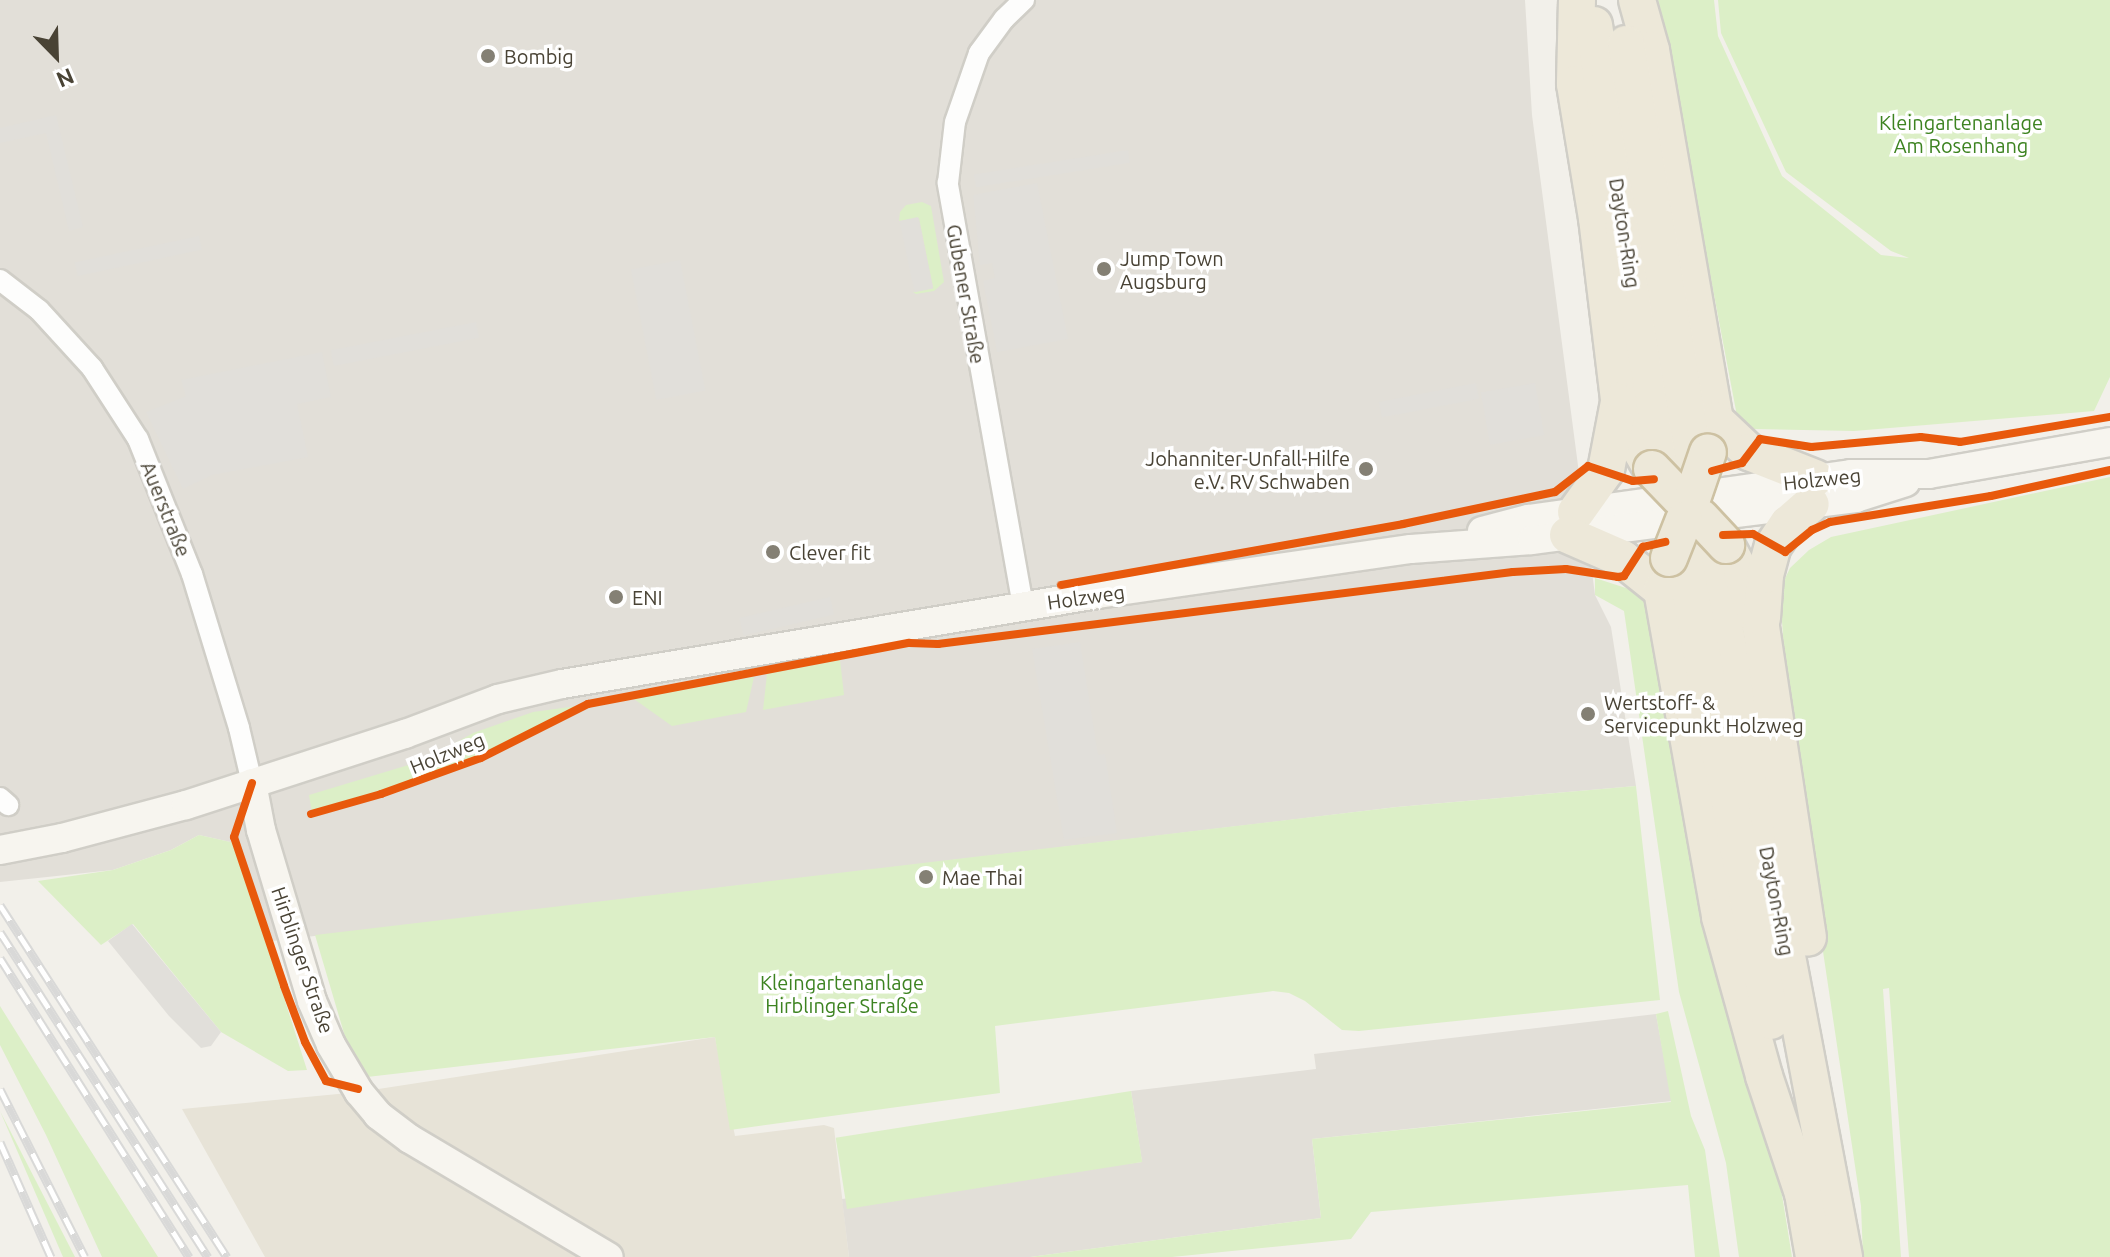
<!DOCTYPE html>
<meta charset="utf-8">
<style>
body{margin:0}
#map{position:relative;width:2110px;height:1257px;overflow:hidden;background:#f2f0ea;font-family:Ubuntu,sans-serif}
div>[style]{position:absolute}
.residential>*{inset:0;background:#e7e3d7}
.industrial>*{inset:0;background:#e2dfd8}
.green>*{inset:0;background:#dcefc7;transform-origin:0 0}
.parking>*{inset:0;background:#e1dfda;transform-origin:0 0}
.roads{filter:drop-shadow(2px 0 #d0cec7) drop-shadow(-2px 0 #d0cec7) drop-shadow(0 2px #d0cec7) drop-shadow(0 -2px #d0cec7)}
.street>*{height:20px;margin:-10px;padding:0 10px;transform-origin:10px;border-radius:10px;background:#fdfdfc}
.secondary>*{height:28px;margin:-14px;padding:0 14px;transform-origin:14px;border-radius:14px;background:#f7f5ef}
.highway>*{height:36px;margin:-18px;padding:0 18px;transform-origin:18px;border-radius:18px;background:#ede8d9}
.rail>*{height:9px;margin-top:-4.5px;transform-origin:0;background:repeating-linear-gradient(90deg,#fff 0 18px,#d9d9d8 0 36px);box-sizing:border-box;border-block:2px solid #d9d9d8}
.bridges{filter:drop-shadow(2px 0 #cdc1a2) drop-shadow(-2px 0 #cdc1a2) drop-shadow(0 2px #cdc1a2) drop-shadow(0 -2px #cdc1a2)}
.highway-bridge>*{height:36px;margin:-18px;padding:0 18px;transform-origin:18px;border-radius:18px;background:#ede8d9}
.cycleway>*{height:8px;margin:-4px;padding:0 4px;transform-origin:4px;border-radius:4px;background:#e8590c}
.dots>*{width:22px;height:22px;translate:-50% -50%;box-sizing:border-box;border:4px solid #fff;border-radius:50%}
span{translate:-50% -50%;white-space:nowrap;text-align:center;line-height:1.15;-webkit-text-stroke:7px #fff;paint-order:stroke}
.poi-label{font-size:20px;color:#494335}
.left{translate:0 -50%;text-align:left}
.right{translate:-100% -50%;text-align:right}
.park-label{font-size:20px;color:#3d8321}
.street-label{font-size:20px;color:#494335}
.north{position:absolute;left:16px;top:16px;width:80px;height:80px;-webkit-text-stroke:6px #fff;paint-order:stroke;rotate:157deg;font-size:22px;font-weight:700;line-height:32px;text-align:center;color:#494335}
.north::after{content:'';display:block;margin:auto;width:28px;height:36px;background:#494335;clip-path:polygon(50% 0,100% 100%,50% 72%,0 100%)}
</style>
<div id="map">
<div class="residential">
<div style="clip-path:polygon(715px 1037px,735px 1136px,824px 1125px,834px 1128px,849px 1257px,265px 1257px,182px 1109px,359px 1092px)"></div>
</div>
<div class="industrial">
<div style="clip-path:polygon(0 0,1525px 0,1532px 115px,1595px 595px,1611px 627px,1636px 786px,1397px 807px,264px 942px,235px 843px,199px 835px,171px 850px,113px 870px,0 882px)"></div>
<div style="clip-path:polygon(1656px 1014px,1672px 1101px,1312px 1139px,1321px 1218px,1030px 1257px,849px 1257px,842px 1199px,1142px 1162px,1131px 1091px,1316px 1069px,1314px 1054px)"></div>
</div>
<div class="green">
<div style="clip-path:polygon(1658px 0,1714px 0,1718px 36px,1782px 176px,1881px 255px,1909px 258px,1891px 251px,1786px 172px,1721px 33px,1718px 0,2110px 0,2110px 377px,2094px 411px,1854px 431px,1754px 429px,1737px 416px)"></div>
<div style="clip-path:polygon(922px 202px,931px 206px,944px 282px,934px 291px,916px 294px,913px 292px,933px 287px,919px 218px,899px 221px,900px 212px,906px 205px)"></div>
<div style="clip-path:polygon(2110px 477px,2110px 1257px,1909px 1257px,1889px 988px,1883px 989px,1901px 1257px,1863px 1257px,1861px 1206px,1788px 717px,1780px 589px,1790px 568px,1809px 550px,1831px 537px)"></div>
<div style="clip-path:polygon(1595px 578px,1632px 590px,1653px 603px,1782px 1195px,1792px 1257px,1739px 1257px,1726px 1163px,1679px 992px,1624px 611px,1595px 595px)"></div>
<div style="clip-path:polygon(840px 660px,844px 695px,763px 710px,767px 674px)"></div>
<div style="clip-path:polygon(754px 677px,746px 712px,672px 726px,634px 699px)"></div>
<div style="clip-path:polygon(584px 705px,481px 757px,381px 794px,312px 813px,309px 795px,425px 760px,473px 733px,533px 712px)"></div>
<div style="clip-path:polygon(1636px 786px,1660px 1000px,1359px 1031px,1342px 1030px,1305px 1001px,1289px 993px,1273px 991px,995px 1026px,1000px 1093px,730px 1130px,715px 1037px,367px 1077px,346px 1040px,315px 935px,1397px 807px)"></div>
<div style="clip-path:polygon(199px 835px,235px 843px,307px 1070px,288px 1071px,221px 1032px,133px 924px,101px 945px,38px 881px,113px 870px,171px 850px)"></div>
<div style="clip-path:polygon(0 1006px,70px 1118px,158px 1257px,102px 1257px,46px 1135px,0 1045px)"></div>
<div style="clip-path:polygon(1668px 1011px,1691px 1116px,1705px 1150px,1720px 1257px,1695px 1257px,1688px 1185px,1371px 1212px,1351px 1239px,1172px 1257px,1030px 1257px,1321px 1218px,1312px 1139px,1671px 1102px,1656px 1014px)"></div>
<div style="left:1131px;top:1091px;width:72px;height:299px;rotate:81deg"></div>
<div style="clip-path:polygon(0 1111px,75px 1257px,63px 1257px)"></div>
</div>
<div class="parking">
<div style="clip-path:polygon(56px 115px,83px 227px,69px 231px,46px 133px,0 143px,0 128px)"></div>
<div style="left:1128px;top:150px;width:13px;height:156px;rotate:81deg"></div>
<div style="clip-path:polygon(1037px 183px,1068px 339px,997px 352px,983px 281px,995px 278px,992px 263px,980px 265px,973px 195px)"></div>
<div style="left:918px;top:217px;width:73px;height:19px;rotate:78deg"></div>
<div style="left:199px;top:236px;width:14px;height:127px;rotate:78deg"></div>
<div style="left:680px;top:260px;width:133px;height:50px;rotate:79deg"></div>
<div style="left:476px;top:322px;width:16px;height:148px;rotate:79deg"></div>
<div style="clip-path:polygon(322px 352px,331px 397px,297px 404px,308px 457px,212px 475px,183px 489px,146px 412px,186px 396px,181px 380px)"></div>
<div style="left:1476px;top:383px;width:16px;height:99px;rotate:79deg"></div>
<div style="left:1535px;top:383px;width:53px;height:55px;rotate:80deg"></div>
<div style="left:830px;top:597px;width:18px;height:93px;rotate:77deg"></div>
<div style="clip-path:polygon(1080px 642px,1098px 755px,1105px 754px,1117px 833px,1064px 840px,1032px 649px)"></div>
<div style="clip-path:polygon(132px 924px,221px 1032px,211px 1046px,201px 1048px,169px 1016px,108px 941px)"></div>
</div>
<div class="roads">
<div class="street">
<div style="left:0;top:280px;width:49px;rotate:37.6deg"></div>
<div style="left:39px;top:310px;width:79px;rotate:47.6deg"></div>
<div style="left:92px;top:368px;width:85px;rotate:57.1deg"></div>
<div style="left:138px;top:439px;width:145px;rotate:68.2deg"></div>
<div style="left:192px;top:574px;width:161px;rotate:73deg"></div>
<div style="left:239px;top:728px;width:57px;rotate:76.7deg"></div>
<div style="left:1023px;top:606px;width:430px;rotate:-100.1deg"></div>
<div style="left:948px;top:183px;width:61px;rotate:-83.5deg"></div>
<div style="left:955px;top:122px;width:73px;rotate:-70.8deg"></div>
<div style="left:979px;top:53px;width:42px;rotate:-53.7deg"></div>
<div style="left:1004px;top:19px;width:28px;rotate:-44deg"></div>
<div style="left:0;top:798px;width:11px;rotate:41deg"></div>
</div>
<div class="secondary">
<div style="left:1716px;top:493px;width:136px;rotate:-8deg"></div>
<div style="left:1851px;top:474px;width:78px"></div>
<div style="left:1929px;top:474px;width:184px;rotate:-10deg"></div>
<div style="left:1720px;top:515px;width:137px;rotate:-7.1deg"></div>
<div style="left:1856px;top:498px;width:52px;rotate:-17.7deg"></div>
<div style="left:1482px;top:531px;width:48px;rotate:-14.6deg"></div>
<div style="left:1528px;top:519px;width:131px;rotate:-7.9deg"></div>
<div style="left:252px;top:783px;width:48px;rotate:79.2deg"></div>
<div style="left:261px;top:830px;width:178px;rotate:73.4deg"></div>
<div style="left:312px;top:1001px;width:48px;rotate:66.6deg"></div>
<div style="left:331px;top:1045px;width:55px;rotate:59.2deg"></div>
<div style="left:359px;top:1092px;width:30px;rotate:50deg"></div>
<div style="left:378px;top:1115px;width:40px;rotate:37deg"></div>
<div style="left:410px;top:1139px;width:231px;rotate:30.7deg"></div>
<div style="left:0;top:850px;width:63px;rotate:-11deg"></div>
<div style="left:62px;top:838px;width:128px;rotate:-14.9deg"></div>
<div style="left:186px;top:805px;width:230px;rotate:-18deg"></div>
<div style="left:405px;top:734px;width:99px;rotate:-20.6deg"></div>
<div style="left:498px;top:699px;width:66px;rotate:-13.2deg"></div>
<div style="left:562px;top:684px;width:544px;rotate:-9.53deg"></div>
<div style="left:1098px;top:594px;width:316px;rotate:-8.2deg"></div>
<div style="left:1411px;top:549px;width:121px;rotate:-4.3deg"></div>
<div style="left:1532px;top:540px;width:131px;rotate:-7.5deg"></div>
</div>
<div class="highway">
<div style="left:1577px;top:0;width:84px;rotate:91.4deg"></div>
<div style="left:1575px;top:84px;width:136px;rotate:80.7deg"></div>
<div style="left:1597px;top:218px;width:183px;rotate:83.1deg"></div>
<div style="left:1619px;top:400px;width:43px;rotate:68.2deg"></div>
<div style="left:1635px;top:440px;width:34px;rotate:60deg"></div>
<div style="left:1637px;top:0;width:52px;rotate:74.4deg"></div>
<div style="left:1651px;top:50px;width:375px;rotate:80.2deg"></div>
<div style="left:1715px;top:420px;width:47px;rotate:43.3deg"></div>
<div style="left:1749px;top:452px;width:71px;rotate:21.5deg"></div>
<div style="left:1594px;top:25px;width:204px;rotate:81.6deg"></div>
<div style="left:1624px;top:227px;width:243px;rotate:80deg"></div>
<div style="left:1626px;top:44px;width:423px;rotate:80.7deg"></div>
<div style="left:1576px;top:512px;width:52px;rotate:-54.5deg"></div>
<div style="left:1606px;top:470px;width:69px;rotate:-79.2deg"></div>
<div style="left:1568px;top:535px;width:60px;rotate:23.6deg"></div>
<div style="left:1623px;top:559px;width:50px;rotate:38.5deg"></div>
<div style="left:1662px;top:590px;width:332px;rotate:79.9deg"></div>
<div style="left:1720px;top:917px;width:165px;rotate:74.5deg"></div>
<div style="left:1764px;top:1076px;width:123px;rotate:71.6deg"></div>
<div style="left:1709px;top:545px;width:725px;rotate:79.26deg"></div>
<div style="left:1726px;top:545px;width:34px;rotate:62deg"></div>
<div style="left:1742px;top:575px;width:55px;rotate:69.9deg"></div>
<div style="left:1761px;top:627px;width:314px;rotate:81.4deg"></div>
<div style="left:1683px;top:555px;width:474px;rotate:79.3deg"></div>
<div style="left:1762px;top:618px;width:43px;rotate:-86deg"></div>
<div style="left:1765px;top:575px;width:30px;rotate:-75deg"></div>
<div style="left:1773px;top:546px;width:27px;rotate:-56deg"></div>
<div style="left:1788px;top:524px;width:30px;rotate:-41deg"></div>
<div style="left:1799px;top:1170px;width:88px;rotate:80.2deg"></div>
</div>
</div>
<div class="rail">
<div style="left:0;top:905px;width:419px;rotate:57.2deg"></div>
<div style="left:0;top:932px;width:386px;rotate:57.4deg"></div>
<div style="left:0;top:958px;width:354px;rotate:57.7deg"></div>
<div style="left:0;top:1089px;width:188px;rotate:63.2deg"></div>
<div style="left:0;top:1142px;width:126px;rotate:66.1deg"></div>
</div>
<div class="bridges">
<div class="highway-bridge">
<div style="left:1652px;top:469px;width:40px;rotate:46deg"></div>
<div style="left:1693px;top:496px;width:46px;rotate:-71.2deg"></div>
<div style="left:1701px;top:518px;width:37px;rotate:47deg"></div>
<div style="left:1669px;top:558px;width:41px;rotate:-68.5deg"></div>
</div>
</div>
<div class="cycleway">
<div style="left:1712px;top:471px;width:31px;rotate:-15deg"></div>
<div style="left:1742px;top:463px;width:30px;rotate:-53deg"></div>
<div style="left:1760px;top:439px;width:52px;rotate:8.9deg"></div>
<div style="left:1811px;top:447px;width:110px;rotate:-5.2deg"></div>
<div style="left:1921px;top:437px;width:39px;rotate:7deg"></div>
<div style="left:1960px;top:442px;width:152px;rotate:-9.5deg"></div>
<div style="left:1723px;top:535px;width:30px;rotate:-2deg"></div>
<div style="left:1753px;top:534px;width:37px;rotate:29deg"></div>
<div style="left:1785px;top:552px;width:35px;rotate:-39deg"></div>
<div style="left:1812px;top:530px;width:20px;rotate:-24deg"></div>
<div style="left:1830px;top:522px;width:163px;rotate:-9.2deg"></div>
<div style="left:1991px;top:496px;width:122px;rotate:-12.3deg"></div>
<div style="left:1061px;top:585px;width:347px;rotate:-10.1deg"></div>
<div style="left:1403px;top:524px;width:155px;rotate:-11.9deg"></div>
<div style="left:1555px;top:492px;width:42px;rotate:-38.2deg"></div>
<div style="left:1588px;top:466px;width:47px;rotate:18.4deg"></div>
<div style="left:1633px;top:481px;width:21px;rotate:-5deg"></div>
<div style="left:252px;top:783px;width:57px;rotate:108.4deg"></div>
<div style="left:234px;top:837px;width:157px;rotate:71.4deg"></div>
<div style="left:284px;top:986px;width:60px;rotate:69.4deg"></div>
<div style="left:305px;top:1042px;width:44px;rotate:61.7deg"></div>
<div style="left:326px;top:1081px;width:33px;rotate:14deg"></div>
<div style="left:311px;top:814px;width:73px;rotate:-15.9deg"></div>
<div style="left:381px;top:794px;width:106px;rotate:-19.8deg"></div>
<div style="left:481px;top:758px;width:120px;rotate:-26.8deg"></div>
<div style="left:588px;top:704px;width:327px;rotate:-10.8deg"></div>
<div style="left:909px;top:643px;width:29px;rotate:2deg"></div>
<div style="left:938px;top:644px;width:579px;rotate:-7.14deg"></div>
<div style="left:1513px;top:572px;width:53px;rotate:-3.2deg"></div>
<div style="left:1566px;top:569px;width:53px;rotate:8.7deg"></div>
<div style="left:1618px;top:577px;width:6px;rotate:-9deg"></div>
<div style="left:1624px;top:576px;width:35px;rotate:-57deg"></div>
<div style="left:1643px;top:547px;width:23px;rotate:-13deg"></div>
</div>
<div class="dots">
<div style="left:488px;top:56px;background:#848074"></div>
<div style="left:1104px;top:269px;background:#848074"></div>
<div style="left:1366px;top:469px;background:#848074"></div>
<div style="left:773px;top:552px;background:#848074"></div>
<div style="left:616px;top:597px;background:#848074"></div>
<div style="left:1588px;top:714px;background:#848074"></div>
<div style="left:926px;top:877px;background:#848074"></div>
</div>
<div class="poi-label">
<span class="left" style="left:504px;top:56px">Bombig</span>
<span class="left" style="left:1120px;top:270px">Jump Town<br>Augsburg</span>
<span class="right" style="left:1350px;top:470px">Johanniter-Unfall-Hilfe<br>e.V. RV Schwaben</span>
<span class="left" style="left:789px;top:552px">Clever fit</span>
<span class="left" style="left:632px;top:597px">ENI</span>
<span class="left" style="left:1604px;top:714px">Wertstoff- &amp;<br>Servicepunkt Holzweg</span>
<span class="left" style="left:942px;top:877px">Mae Thai</span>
</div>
<div class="park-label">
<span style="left:1961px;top:134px">Kleingartenanlage<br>Am Rosenhang</span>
<span style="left:842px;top:994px">Kleingartenanlage<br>Hirblinger Straße</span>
</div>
<div class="street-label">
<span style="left:1625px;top:233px;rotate:81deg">Dayton-Ring</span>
<span style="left:966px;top:294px;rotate:80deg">Gubener Straße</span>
<span style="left:1822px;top:479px;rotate:-6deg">Holzweg</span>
<span style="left:166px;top:509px;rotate:68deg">Auerstraße</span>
<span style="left:1086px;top:597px;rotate:-8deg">Holzweg</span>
<span style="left:447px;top:753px;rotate:-22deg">Holzweg</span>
<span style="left:1777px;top:901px;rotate:79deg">Dayton-Ring</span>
<span style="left:303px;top:960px;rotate:71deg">Hirblinger Straße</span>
</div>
<div class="north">N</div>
</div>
